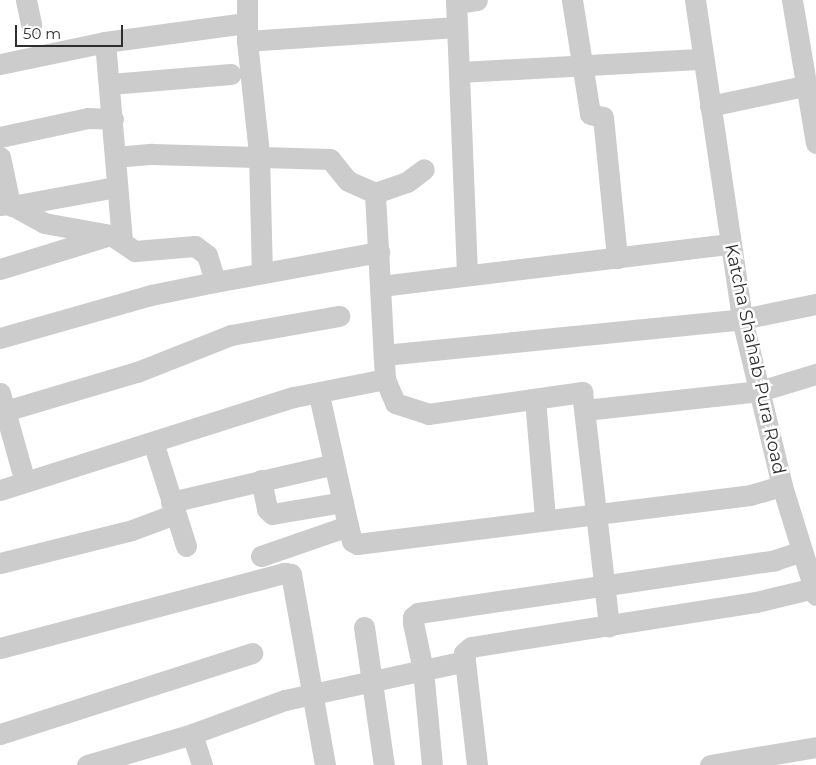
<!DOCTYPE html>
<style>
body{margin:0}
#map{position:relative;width:816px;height:765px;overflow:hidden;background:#fff;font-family:Montserrat,sans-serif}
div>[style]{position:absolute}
.minor>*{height:21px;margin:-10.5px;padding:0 10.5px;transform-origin:10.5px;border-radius:10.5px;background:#ccc}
span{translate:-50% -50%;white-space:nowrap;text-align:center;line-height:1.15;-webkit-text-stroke:5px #fff;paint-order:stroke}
.street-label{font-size:18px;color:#2f2f2f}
.scale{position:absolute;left:15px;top:25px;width:108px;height:22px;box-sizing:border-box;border:2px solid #2f2f2f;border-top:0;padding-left:6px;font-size:15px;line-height:18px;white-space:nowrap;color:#2f2f2f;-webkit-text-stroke:4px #fff;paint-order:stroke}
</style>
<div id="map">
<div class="minor">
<div style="left:26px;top:0;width:25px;rotate:78deg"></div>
<div style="left:247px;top:0;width:41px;rotate:90deg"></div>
<div style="left:247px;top:41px;width:113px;rotate:83.9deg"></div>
<div style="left:259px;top:153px;width:120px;rotate:88.6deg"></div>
<div style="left:456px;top:0;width:275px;rotate:87.7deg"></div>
<div style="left:572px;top:0;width:115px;rotate:81deg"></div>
<div style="left:590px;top:114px;width:13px;rotate:13deg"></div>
<div style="left:603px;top:117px;width:142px;rotate:84.3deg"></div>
<div style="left:695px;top:0;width:322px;rotate:81.6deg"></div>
<div style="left:742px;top:319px;width:172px;rotate:76.5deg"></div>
<div style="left:782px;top:486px;width:114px;rotate:72.7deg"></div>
<div style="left:792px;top:0;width:145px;rotate:80.5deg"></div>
<div style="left:456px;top:3px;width:21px;rotate:-8deg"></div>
<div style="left:247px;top:41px;width:210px;rotate:-3.8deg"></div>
<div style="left:105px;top:42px;width:199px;rotate:85.1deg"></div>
<div style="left:0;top:64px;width:107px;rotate:-11.8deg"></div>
<div style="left:105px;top:42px;width:142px;rotate:-7.7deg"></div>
<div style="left:460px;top:72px;width:243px;rotate:-3.1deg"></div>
<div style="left:110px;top:84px;width:121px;rotate:-4.7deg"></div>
<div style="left:710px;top:106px;width:96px;rotate:-12deg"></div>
<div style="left:0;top:137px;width:90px;rotate:-12.2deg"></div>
<div style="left:88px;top:118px;width:25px;rotate:2deg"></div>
<div style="left:0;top:157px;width:48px;rotate:78deg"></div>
<div style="left:115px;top:157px;width:37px;rotate:-5deg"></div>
<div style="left:152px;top:154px;width:178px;rotate:1.6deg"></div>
<div style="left:330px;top:159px;width:28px;rotate:51deg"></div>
<div style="left:348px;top:181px;width:30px;rotate:24deg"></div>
<div style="left:375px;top:193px;width:34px;rotate:-19deg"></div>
<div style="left:407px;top:182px;width:21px;rotate:-37deg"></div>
<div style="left:0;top:205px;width:10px;rotate:-6deg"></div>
<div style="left:10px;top:204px;width:39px;rotate:29deg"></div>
<div style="left:44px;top:223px;width:68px;rotate:10.2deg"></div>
<div style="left:111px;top:235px;width:29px;rotate:34deg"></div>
<div style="left:135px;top:251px;width:60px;rotate:-4.8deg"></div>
<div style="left:195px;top:246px;width:15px;rotate:37deg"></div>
<div style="left:207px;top:255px;width:28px;rotate:73deg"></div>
<div style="left:215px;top:282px;width:167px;rotate:-10.4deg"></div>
<div style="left:12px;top:206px;width:106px;rotate:-10.4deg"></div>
<div style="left:0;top:269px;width:112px;rotate:-17.1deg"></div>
<div style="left:381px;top:286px;width:351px;rotate:-6.9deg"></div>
<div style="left:0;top:338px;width:157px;rotate:-15.9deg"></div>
<div style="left:151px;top:295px;width:65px;rotate:-11.5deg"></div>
<div style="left:384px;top:355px;width:360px;rotate:-5.7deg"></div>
<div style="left:742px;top:319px;width:76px;rotate:-11.5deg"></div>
<div style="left:385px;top:379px;width:26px;rotate:67deg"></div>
<div style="left:395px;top:403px;width:35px;rotate:18deg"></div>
<div style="left:428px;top:414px;width:156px;rotate:-8.1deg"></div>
<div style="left:582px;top:392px;width:236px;rotate:83.4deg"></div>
<div style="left:0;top:393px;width:92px;rotate:74.3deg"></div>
<div style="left:319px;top:395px;width:134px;rotate:77.5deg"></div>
<div style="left:348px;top:526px;width:16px;rotate:75deg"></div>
<div style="left:352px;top:541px;width:6px;rotate:31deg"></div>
<div style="left:357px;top:544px;width:396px;rotate:-7.1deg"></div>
<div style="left:750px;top:495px;width:33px;rotate:-16deg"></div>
<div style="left:535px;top:399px;width:120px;rotate:85.2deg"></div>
<div style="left:585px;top:410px;width:176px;rotate:-6.2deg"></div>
<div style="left:760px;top:391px;width:59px;rotate:-16.9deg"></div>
<div style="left:5px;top:411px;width:138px;rotate:-16.5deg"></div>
<div style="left:137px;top:372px;width:101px;rotate:-21.5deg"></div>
<div style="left:231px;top:335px;width:110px;rotate:-10deg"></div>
<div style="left:153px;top:442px;width:109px;rotate:72.4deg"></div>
<div style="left:261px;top:480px;width:30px;rotate:78deg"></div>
<div style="left:267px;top:509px;width:7px;rotate:45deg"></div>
<div style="left:272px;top:514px;width:72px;rotate:-9.6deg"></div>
<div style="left:0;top:490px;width:308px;rotate:-17.6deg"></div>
<div style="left:294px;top:397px;width:93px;rotate:-11.2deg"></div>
<div style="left:385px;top:379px;width:186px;rotate:-93.1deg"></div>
<div style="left:171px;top:502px;width:167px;rotate:-13.1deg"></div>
<div style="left:261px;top:556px;width:92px;rotate:-19deg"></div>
<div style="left:0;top:563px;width:136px;rotate:-14deg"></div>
<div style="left:132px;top:530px;width:46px;rotate:-20.4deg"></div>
<div style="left:364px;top:627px;width:139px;rotate:81.8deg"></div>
<div style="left:0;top:648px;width:294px;rotate:-14.8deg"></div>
<div style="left:284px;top:573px;width:7px;rotate:8deg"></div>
<div style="left:291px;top:574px;width:194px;rotate:79.9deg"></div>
<div style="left:465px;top:661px;width:105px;rotate:83.4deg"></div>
<div style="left:0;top:734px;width:265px;rotate:-17.8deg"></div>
<div style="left:192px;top:734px;width:33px;rotate:72deg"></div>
<div style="left:87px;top:765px;width:109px;rotate:-16.4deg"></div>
<div style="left:192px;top:734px;width:99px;rotate:-20.1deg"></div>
<div style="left:285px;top:700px;width:184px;rotate:-12.2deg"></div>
<div style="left:465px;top:661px;width:8px;rotate:-97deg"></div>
<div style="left:464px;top:653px;width:9px;rotate:-41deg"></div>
<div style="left:471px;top:647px;width:289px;rotate:-9deg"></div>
<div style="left:756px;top:602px;width:60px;rotate:-13.6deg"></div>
<div style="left:432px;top:765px;width:95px;rotate:-95.4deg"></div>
<div style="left:423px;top:670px;width:48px;rotate:-102deg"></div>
<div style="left:413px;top:623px;width:6px;rotate:-90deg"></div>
<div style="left:413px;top:617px;width:6px;rotate:-39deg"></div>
<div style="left:418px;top:613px;width:361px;rotate:-8.4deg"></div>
<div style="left:775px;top:560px;width:28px;rotate:-18deg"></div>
<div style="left:710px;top:765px;width:108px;rotate:-9.6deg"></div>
</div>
<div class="street-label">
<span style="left:755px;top:359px;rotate:78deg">Katcha Shahab Pura Road</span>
</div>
<div class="scale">50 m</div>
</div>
